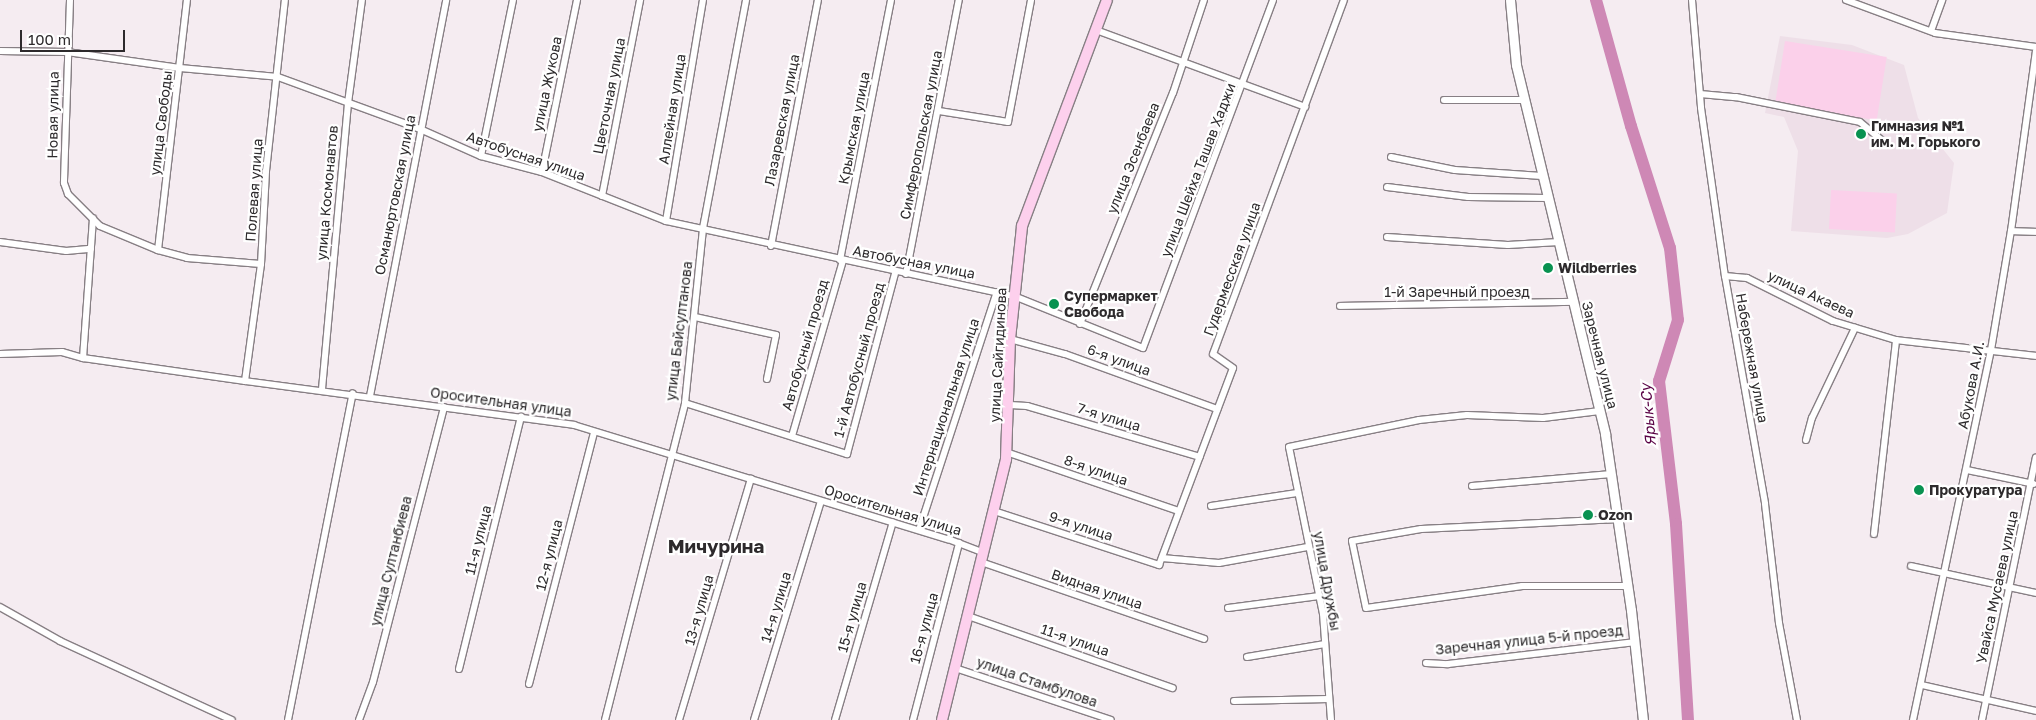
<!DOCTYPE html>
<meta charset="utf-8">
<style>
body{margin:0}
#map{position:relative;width:2036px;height:720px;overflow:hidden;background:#f5ecf1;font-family:"Golos Text",sans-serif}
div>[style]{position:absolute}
.built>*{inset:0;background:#eedfe8}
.green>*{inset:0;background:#fbd0ea;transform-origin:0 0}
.river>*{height:12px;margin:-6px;padding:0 6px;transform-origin:6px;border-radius:6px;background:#ce88b5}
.roads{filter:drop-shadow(1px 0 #877f84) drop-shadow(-1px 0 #877f84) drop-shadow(0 1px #877f84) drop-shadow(0 -1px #877f84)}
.minor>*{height:6px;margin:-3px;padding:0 3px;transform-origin:3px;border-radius:3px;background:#fff}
.secondary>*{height:9px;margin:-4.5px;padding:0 4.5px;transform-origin:4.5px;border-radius:4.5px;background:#fff}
.primary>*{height:10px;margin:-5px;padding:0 5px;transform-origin:5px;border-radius:5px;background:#fdd0ed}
.dots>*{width:14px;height:14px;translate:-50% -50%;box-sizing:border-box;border:2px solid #fff;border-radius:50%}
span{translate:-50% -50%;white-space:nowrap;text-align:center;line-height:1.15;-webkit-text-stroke:4.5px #fff;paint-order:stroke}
.street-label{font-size:14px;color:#2d2a2c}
.poi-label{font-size:14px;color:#2d2a2c;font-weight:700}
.left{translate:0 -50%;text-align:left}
.water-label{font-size:15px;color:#590245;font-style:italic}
.district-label{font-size:19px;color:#2d2a2c;font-weight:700}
.scale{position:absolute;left:20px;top:30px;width:105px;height:22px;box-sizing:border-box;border:2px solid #2d2a2c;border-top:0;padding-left:6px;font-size:15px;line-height:18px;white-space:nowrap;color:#2d2a2c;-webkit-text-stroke:4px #fff;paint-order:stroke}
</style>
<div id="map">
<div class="built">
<div style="clip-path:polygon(1780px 36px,1852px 45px,1904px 65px,1918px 118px,1954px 163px,1947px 213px,1908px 234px,1887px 238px,1791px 231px,1798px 151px,1784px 117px,1765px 113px)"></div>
</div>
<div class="green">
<div style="left:1785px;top:41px;width:103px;height:64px;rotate:9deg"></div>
<div style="left:1831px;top:190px;width:66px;height:39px;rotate:3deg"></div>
</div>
<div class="river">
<div style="left:1596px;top:0;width:131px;rotate:74.5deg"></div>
<div style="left:1631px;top:126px;width:128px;rotate:72.3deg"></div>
<div style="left:1670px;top:248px;width:72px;rotate:83.7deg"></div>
<div style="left:1678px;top:320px;width:64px;rotate:107.3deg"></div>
<div style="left:1659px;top:381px;width:144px;rotate:83.2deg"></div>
<div style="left:1676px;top:524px;width:196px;rotate:86.5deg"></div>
</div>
<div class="roads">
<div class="minor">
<div style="left:70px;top:0;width:183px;rotate:91.9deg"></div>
<div style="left:64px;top:183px;width:12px;rotate:70deg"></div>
<div style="left:68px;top:194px;width:45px;rotate:45deg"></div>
<div style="left:100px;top:226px;width:63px;rotate:22.5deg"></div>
<div style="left:158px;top:250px;width:30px;rotate:15deg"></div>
<div style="left:187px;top:258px;width:74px;rotate:4.6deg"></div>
<div style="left:1692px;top:0;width:108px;rotate:85.2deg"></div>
<div style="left:1701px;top:108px;width:170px;rotate:81.9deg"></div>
<div style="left:1725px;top:276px;width:231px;rotate:80deg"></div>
<div style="left:1765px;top:504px;width:120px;rotate:83.3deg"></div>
<div style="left:1779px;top:623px;width:99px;rotate:79.5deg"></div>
<div style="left:1846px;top:0;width:95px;rotate:20.3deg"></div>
<div style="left:1935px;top:33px;width:102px;rotate:7.9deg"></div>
<div style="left:1096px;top:30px;width:223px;rotate:20.2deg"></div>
<div style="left:1931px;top:31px;width:33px;rotate:-70deg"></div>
<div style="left:0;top:51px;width:67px;rotate:0.9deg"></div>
<div style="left:67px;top:52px;width:114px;rotate:8.1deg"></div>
<div style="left:180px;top:68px;width:98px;rotate:5.2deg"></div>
<div style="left:278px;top:77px;width:151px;rotate:20.1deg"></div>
<div style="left:420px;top:129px;width:67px;rotate:23.9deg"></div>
<div style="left:481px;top:156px;width:63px;rotate:14.7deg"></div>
<div style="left:542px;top:172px;width:133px;rotate:21.6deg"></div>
<div style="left:666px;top:221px;width:356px;rotate:12.2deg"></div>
<div style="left:1014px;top:296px;width:139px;rotate:22deg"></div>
<div style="left:1143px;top:348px;width:371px;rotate:-69.5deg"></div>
<div style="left:1700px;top:94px;width:36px;rotate:5deg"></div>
<div style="left:1736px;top:97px;width:126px;rotate:11.4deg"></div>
<div style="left:1860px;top:122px;width:30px;rotate:40deg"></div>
<div style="left:1444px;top:100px;width:81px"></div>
<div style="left:939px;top:111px;width:70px;rotate:9.1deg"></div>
<div style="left:1008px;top:122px;width:124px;rotate:-79.3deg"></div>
<div style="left:481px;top:156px;width:159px;rotate:-78.4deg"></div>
<div style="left:1391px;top:157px;width:65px;rotate:11.5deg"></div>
<div style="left:1455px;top:170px;width:87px;rotate:3.9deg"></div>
<div style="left:542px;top:172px;width:176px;rotate:-78.5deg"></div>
<div style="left:1387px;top:187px;width:82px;rotate:7deg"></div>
<div style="left:1468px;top:197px;width:80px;rotate:0.7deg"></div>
<div style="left:602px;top:196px;width:200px;rotate:-79deg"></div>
<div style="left:666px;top:221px;width:224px;rotate:-80.5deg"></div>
<div style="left:2011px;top:231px;width:25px;rotate:2deg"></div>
<div style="left:1387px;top:237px;width:121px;rotate:3.8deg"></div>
<div style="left:1508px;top:245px;width:51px;rotate:-3.4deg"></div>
<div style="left:0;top:242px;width:67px;rotate:7.8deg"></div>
<div style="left:66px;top:251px;width:25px;rotate:-5deg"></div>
<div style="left:771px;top:246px;width:250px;rotate:-79.2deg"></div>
<div style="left:158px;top:250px;width:252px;rotate:-83.4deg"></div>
<div style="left:840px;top:260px;width:265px;rotate:-78.9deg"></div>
<div style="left:906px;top:274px;width:279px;rotate:-79.1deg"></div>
<div style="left:1725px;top:276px;width:22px;rotate:5deg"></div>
<div style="left:1747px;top:278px;width:96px;rotate:26.6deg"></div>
<div style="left:1833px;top:321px;width:66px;rotate:16.8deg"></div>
<div style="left:1896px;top:340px;width:141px;rotate:6.5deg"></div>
<div style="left:1340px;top:306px;width:234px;rotate:-1deg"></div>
<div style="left:695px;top:317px;width:83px;rotate:12.5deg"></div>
<div style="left:776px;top:335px;width:45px;rotate:101.6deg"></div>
<div style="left:1080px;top:324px;width:249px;rotate:-68.1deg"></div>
<div style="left:1173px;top:93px;width:98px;rotate:-71.6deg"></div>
<div style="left:1010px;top:339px;width:57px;rotate:15.3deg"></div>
<div style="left:1065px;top:354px;width:162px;rotate:19.9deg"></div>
<div style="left:0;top:354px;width:62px;rotate:-1.8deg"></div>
<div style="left:62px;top:352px;width:22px;rotate:16deg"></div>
<div style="left:83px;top:358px;width:164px;rotate:8.1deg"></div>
<div style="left:245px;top:381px;width:332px;rotate:7.6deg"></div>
<div style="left:574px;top:425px;width:391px;rotate:17deg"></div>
<div style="left:948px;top:539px;width:39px;rotate:21deg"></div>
<div style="left:83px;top:358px;width:140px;rotate:-85.9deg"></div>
<div style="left:245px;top:381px;width:118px;rotate:-82.2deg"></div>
<div style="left:261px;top:264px;width:93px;rotate:-86.9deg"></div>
<div style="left:266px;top:171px;width:172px;rotate:-83.7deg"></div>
<div style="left:322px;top:389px;width:287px;rotate:-84.8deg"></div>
<div style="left:348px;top:103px;width:104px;rotate:-82.3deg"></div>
<div style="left:370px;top:396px;width:403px;rotate:-79.1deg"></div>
<div style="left:685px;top:403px;width:170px;rotate:17.5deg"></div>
<div style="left:847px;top:454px;width:187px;rotate:-75.1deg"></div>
<div style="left:1010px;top:405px;width:17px;rotate:3deg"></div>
<div style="left:1027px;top:406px;width:180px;rotate:16.4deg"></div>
<div style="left:792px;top:436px;width:182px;rotate:-73.8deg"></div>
<div style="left:1806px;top:440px;width:23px;rotate:-75deg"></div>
<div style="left:1812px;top:418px;width:100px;rotate:-64.5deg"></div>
<div style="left:1006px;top:452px;width:182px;rotate:18.9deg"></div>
<div style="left:1967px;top:470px;width:68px;rotate:11.8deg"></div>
<div style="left:1472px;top:486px;width:140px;rotate:-4.9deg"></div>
<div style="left:1211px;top:506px;width:87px;rotate:-8.6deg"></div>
<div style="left:994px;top:511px;width:174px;rotate:18.1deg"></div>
<div style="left:1159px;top:565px;width:210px;rotate:-69.4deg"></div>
<div style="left:1233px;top:368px;width:24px;rotate:-145deg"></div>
<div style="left:1213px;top:354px;width:377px;rotate:-69.7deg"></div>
<div style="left:1618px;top:519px;width:197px;rotate:177.1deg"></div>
<div style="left:1421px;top:529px;width:70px;rotate:170.1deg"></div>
<div style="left:1352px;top:541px;width:68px;rotate:78.2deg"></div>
<div style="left:1366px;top:608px;width:158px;rotate:-8deg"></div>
<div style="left:1522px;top:586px;width:105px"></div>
<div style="left:919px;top:530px;width:250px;rotate:-71.9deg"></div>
<div style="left:1874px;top:534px;width:195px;rotate:-83.5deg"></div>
<div style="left:1162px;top:558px;width:57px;rotate:5deg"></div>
<div style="left:1219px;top:563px;width:90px;rotate:-10.2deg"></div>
<div style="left:981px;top:562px;width:236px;rotate:19deg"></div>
<div style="left:1911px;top:566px;width:128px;rotate:12.2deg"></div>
<div style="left:0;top:607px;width:69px;rotate:29.5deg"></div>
<div style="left:60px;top:641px;width:189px;rotate:24.7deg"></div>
<div style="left:1228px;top:608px;width:92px;rotate:-7.5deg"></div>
<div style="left:968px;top:616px;width:217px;rotate:19.4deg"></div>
<div style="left:1247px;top:657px;width:79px;rotate:-9.5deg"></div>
<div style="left:1426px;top:663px;width:22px;rotate:3deg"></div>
<div style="left:1448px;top:664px;width:187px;rotate:-6.7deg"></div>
<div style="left:955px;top:668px;width:164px;rotate:18.4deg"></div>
<div style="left:459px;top:669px;width:260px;rotate:-76.2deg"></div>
<div style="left:529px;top:684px;width:260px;rotate:-75.5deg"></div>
<div style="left:1922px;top:685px;width:117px;rotate:12.8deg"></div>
<div style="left:1234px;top:701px;width:95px;rotate:-1.2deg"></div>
<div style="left:288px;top:720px;width:333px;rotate:-78.8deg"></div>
<div style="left:359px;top:720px;width:40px;rotate:-69.8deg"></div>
<div style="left:373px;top:682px;width:284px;rotate:-75.5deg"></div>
<div style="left:605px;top:720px;width:327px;rotate:-75.8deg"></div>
<div style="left:685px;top:403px;width:176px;rotate:-84.1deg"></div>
<div style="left:703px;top:228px;width:232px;rotate:-79.3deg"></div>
<div style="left:679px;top:720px;width:252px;rotate:-73.4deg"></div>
<div style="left:754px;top:720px;width:229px;rotate:-73deg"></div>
<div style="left:835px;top:720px;width:206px;rotate:-73.7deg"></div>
<div style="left:913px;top:720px;width:183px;rotate:-75.4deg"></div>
<div style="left:1331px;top:720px;width:106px;rotate:-94.3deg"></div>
<div style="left:1323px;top:614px;width:170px;rotate:-101.5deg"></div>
<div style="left:1289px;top:447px;width:133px;rotate:-11.7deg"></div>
<div style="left:1419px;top:420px;width:48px;rotate:-5.9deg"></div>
<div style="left:1467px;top:415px;width:76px;rotate:2.3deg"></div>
<div style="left:1543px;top:418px;width:57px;rotate:-7deg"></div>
<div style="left:1913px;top:720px;width:378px;rotate:-78.1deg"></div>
<div style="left:1991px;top:350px;width:121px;rotate:-80.5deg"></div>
<div style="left:2011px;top:231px;width:182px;rotate:-82.1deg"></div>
<div style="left:1982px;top:720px;width:268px;rotate:-78.4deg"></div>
</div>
<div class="secondary">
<div style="left:1510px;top:0;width:65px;rotate:84.7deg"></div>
<div style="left:1516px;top:65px;width:380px;rotate:76.4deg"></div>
<div style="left:1605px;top:434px;width:178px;rotate:81.6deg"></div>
<div style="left:1631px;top:610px;width:111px;rotate:83.8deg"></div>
</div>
<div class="primary">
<div style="left:942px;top:720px;width:269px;rotate:-76.2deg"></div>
<div style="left:1006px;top:459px;width:120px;rotate:-88.1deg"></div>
<div style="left:1010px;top:339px;width:114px;rotate:-83.9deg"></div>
<div style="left:1022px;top:226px;width:241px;rotate:-69.4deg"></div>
</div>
</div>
<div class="dots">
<div style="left:1861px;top:134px;background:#099251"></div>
<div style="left:1548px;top:268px;background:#099251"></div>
<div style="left:1054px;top:304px;background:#099251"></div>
<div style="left:1919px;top:490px;background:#099251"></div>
<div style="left:1588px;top:515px;background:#099251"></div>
</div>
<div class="street-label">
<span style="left:547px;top:84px;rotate:-78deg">улица Жукова</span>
<span style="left:609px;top:96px;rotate:-79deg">Цветочная улица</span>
<span style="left:672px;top:109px;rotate:-81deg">Аллейная улица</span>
<span style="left:53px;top:115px;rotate:-89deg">Новая улица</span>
<span style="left:782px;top:120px;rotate:-79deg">Лазаревская улица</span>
<span style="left:161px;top:123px;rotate:-83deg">улица Свободы</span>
<span style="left:854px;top:128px;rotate:-79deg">Крымская улица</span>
<span style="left:921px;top:135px;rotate:-79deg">Симферопольская улица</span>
<span style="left:526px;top:156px;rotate:19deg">Автобусная улица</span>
<span style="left:1133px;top:158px;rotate:-68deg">улица Эсенбаева</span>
<span style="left:1198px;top:170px;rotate:-69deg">улица Шейха Ташав Хаджи</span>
<span style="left:254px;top:190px;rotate:-86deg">Полевая улица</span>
<span style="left:327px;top:193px;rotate:-85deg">улица Космонавтов</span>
<span style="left:395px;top:195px;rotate:-79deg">Османюртовская улица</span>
<span style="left:914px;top:262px;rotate:11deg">Автобусная улица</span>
<span style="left:1232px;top:269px;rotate:-70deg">Гудермесская улица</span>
<span style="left:1457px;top:292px">1-й Заречный проезд</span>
<span style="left:1811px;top:294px;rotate:25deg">улица Акаева</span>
<span style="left:679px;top:331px;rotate:-83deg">улица Байсултанова</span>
<span style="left:805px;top:345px;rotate:-74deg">Автобусный проезд</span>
<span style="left:998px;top:355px;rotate:-87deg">улица Сайгидинова</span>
<span style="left:1600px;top:355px;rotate:76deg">Заречная улица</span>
<span style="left:1752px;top:358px;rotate:80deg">Набережная улица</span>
<span style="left:859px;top:360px;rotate:-75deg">1-й Автобусный проезд</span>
<span style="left:1119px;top:360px;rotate:20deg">6-я улица</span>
<span style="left:1971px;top:385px;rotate:-79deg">Абукова А.И.</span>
<span style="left:501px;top:402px;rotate:8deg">Оросительная улица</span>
<span style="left:946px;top:407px;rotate:-72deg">Интернациональная улица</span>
<span style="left:1109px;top:417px;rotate:17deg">7-я улица</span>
<span style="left:1096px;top:470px;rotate:19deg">8-я улица</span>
<span style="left:893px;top:510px;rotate:17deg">Оросительная улица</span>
<span style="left:1081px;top:526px;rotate:18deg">9-я улица</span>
<span style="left:478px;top:540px;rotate:-76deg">11-я улица</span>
<span style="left:549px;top:555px;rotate:-76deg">12-я улица</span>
<span style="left:391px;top:561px;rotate:-76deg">улица Султанбиева</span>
<span style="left:1327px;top:581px;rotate:80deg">улица Дружбы</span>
<span style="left:1997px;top:587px;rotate:-78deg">Увайса Мусаева улица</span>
<span style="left:1097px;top:589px;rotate:19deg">Видная улица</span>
<span style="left:776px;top:607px;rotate:-73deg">14-я улица</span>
<span style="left:699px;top:610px;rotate:-74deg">13-я улица</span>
<span style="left:852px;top:617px;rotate:-74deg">15-я улица</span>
<span style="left:924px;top:628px;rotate:-75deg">16-я улица</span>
<span style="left:1075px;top:640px;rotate:19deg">11-я улица</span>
<span style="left:1529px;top:640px;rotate:-6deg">Заречная улица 5-й проезд</span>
<span style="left:1037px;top:682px;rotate:19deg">улица Стамбулова</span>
</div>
<div class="poi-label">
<span class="left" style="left:1871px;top:134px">Гимназия №1<br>им. М. Горького</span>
<span class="left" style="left:1558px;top:268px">Wildberries</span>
<span class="left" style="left:1064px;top:304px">Супермаркет<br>Свобода</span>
<span class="left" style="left:1929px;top:490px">Прокуратура</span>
<span class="left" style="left:1598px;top:515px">Ozon</span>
</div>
<div class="water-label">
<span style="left:1648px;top:415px;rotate:-95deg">Ярык-Су</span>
</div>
<div class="district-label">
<span style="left:716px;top:546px">Мичурина</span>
</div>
<div class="scale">100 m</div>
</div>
